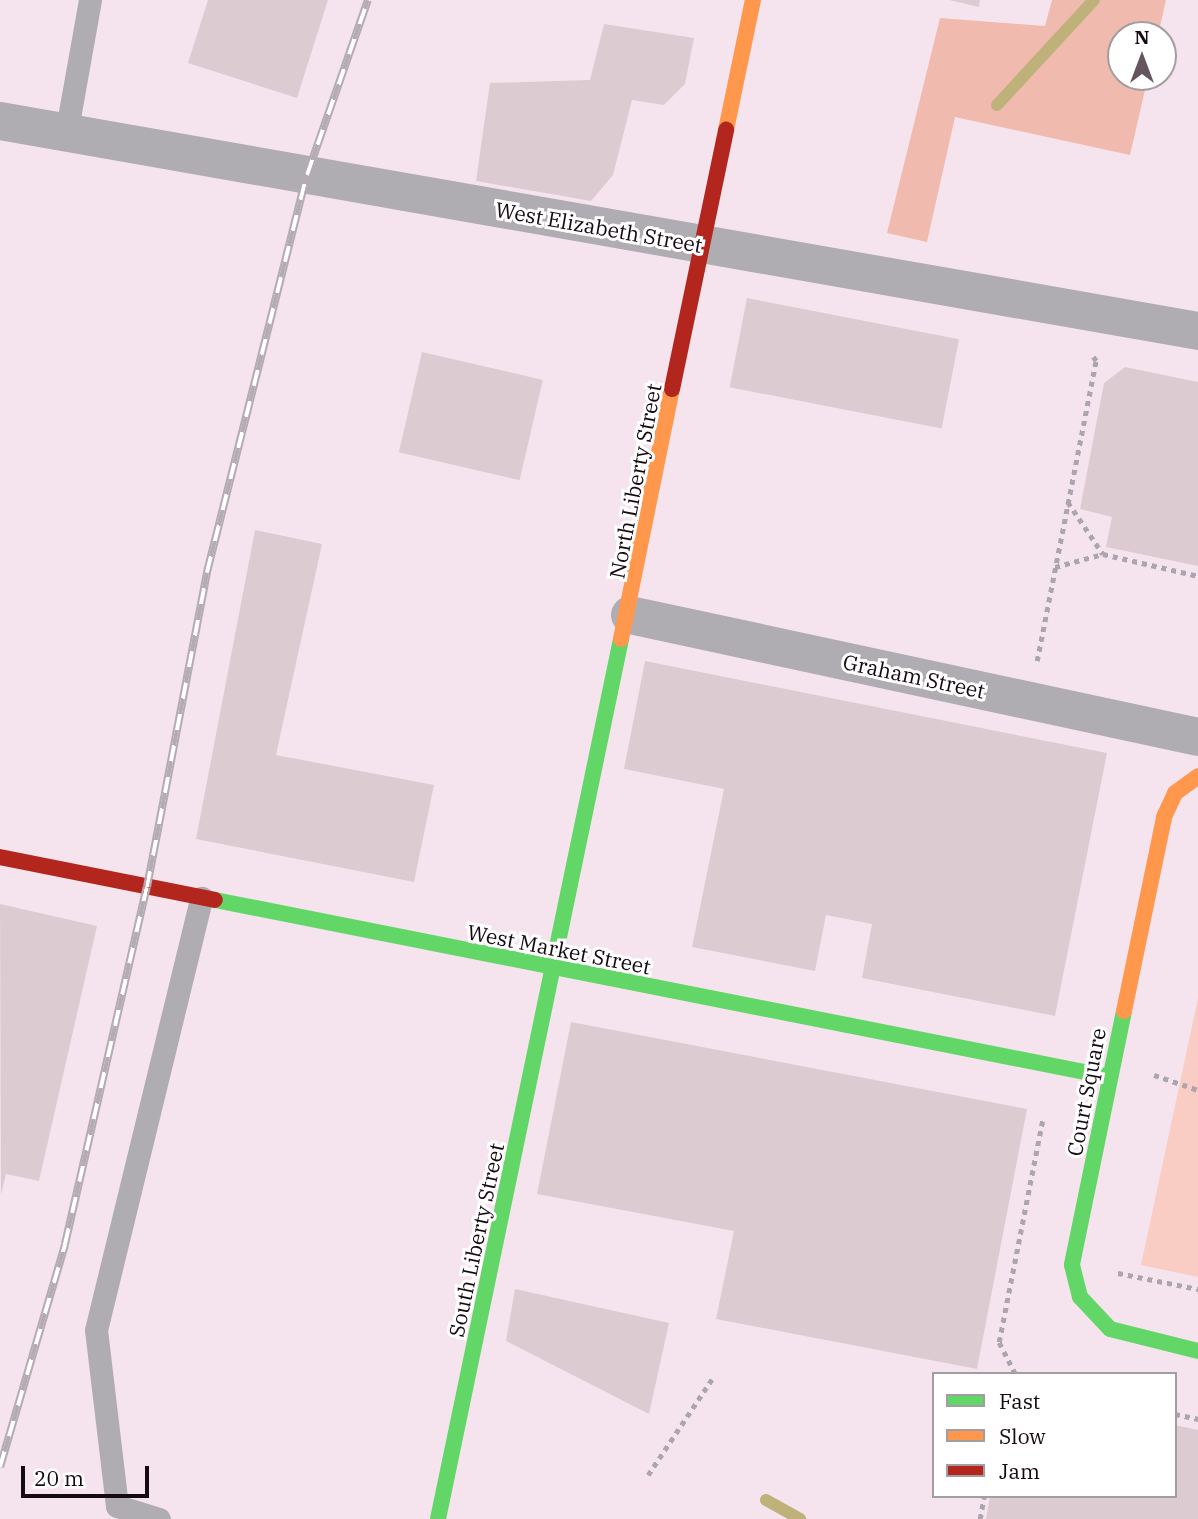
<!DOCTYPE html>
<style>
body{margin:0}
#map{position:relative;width:1198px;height:1519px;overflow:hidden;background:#f5e4ee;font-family:"IBM Plex Serif",serif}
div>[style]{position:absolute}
.green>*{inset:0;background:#f9cdc4}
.forest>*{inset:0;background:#f0bbae}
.stream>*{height:12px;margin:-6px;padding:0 6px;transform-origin:6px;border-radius:6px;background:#beb27a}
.building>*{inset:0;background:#dcccd2;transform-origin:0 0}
.path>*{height:4.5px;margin-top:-2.25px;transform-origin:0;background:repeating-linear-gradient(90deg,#aaa6ab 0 5px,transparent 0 10px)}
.lane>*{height:23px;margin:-11.5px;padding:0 11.5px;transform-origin:11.5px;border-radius:11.5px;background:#b0adb2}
.street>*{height:38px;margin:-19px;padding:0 19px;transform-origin:19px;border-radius:19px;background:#b0adb2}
.fast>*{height:16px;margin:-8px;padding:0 8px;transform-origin:8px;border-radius:8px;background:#63d668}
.slow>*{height:16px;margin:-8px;padding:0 8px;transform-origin:8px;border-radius:8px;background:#ff974d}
.jam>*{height:16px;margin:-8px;padding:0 8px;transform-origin:8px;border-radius:8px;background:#b3261e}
.rail>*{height:8px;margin-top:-4px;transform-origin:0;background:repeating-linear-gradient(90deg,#fff 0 16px,#b4acb2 0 32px);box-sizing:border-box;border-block:2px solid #b4acb2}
span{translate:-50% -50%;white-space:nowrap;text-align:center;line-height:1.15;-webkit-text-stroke:6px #fff;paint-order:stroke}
.street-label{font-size:21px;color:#160a12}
.legend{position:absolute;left:932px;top:1372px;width:245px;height:126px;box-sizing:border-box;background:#fff;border:2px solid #a29da0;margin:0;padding:9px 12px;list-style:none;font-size:21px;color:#160a12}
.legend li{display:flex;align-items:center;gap:14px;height:35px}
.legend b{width:35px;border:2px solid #a29da0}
.north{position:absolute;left:1107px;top:21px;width:70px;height:70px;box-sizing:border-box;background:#fff;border:2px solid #a29da0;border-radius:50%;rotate:0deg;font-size:19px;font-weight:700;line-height:28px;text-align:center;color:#160a12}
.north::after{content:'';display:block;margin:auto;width:24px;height:32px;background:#64565f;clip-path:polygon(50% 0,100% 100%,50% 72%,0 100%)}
.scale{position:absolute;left:21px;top:1466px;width:128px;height:32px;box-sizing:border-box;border:4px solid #160a12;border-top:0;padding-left:9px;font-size:21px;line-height:24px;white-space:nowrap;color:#160a12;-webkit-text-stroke:5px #fff;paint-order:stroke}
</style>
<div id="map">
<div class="green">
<div style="clip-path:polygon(1198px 998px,1198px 1277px,1141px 1265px)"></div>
</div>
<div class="forest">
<div style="clip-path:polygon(1052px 0,1166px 0,1158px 35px,1121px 35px,1121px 77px,1148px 77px,1130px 155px,955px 117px,927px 242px,887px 233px,940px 18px,1045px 26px)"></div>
</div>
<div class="stream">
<div style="left:997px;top:105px;width:143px;rotate:-47.3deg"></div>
<div style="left:766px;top:1500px;width:39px;rotate:29deg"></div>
</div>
<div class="building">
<div style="clip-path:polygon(208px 0,328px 0,297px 98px,188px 63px)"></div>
<div style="clip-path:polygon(949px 0,980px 0,979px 7px)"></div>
<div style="clip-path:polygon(604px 24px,694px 38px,685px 84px,664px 105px,632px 100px,613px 175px,591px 201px,476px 181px,490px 83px,590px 80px)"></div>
<div style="left:747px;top:298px;width:216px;height:91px;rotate:11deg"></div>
<div style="left:422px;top:352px;width:124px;height:103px;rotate:13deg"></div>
<div style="clip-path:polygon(1125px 367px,1198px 382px,1198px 566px,1106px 547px,1112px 517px,1080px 509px,1104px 383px)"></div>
<div style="clip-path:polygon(255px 530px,322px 544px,276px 755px,434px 785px,414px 882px,196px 839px)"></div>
<div style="clip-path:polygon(645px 661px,1107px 753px,1055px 1016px,862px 978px,872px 924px,826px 915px,815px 971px,692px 947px,724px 789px,624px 769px)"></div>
<div style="clip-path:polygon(0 904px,97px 926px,39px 1181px,6px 1174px,1px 1195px)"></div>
<div style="clip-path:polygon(571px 1022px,1027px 1109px,977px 1369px,716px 1319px,734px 1231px,537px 1194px)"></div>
<div style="clip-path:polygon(515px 1289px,669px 1323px,649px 1414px,506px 1341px)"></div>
<div style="clip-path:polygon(1175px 1425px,1198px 1430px,1198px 1519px,986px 1519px,990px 1496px,1175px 1496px)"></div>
</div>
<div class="path">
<div style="left:1068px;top:502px;width:63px;rotate:56.1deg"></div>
<div style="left:1103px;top:554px;width:98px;rotate:13deg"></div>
<div style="left:1055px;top:567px;width:50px;rotate:-15.2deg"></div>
<div style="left:1037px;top:661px;width:306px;rotate:-78.9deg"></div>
<div style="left:1096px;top:361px;width:7px;rotate:-124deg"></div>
<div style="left:1154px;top:1075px;width:46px;rotate:18.8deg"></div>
<div style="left:1118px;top:1273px;width:82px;rotate:11.3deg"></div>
<div style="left:1015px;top:1374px;width:36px;rotate:-117deg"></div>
<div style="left:999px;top:1342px;width:229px;rotate:-78.9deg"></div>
<div style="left:1175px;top:1414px;width:24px;rotate:12deg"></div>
<div style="left:648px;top:1475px;width:115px;rotate:-56.3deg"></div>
<div style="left:980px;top:1519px;width:23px;rotate:-80deg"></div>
</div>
<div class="lane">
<div style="left:67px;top:129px;width:131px;rotate:-79.9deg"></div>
<div style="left:159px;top:1519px;width:44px;rotate:-162.8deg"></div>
<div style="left:117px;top:1506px;width:177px;rotate:-96.8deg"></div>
<div style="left:96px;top:1330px;width:445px;rotate:-76.3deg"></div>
</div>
<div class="street">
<div style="left:0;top:121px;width:1216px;rotate:9.94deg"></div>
<div style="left:630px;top:615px;width:581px;rotate:12.12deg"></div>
</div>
<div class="fast">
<div style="left:215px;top:900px;width:912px;rotate:11.19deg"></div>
<div style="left:1124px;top:1011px;width:259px;rotate:101.6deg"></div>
<div style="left:1072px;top:1265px;width:33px;rotate:76deg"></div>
<div style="left:1080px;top:1297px;width:44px;rotate:46.8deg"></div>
<div style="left:1110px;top:1329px;width:91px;rotate:14deg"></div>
<div style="left:438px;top:1519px;width:899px;rotate:-78.25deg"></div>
</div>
<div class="slow">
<div style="left:726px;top:130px;width:133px;rotate:-78.3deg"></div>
<div style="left:621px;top:639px;width:255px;rotate:-78.5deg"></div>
<div style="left:1124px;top:1011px;width:198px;rotate:-78.3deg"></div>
<div style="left:1164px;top:817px;width:26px;rotate:-65deg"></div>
<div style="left:1175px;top:793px;width:29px;rotate:-36deg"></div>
</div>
<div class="jam">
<div style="left:672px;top:389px;width:265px;rotate:-78.2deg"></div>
<div style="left:0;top:857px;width:219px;rotate:11.3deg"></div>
</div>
<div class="rail">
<div style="left:0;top:1467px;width:232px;rotate:-73.7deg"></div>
<div style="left:65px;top:1244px;width:366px;rotate:-77.1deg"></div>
<div style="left:147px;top:887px;width:321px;rotate:-79.2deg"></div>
<div style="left:207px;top:572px;width:409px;rotate:-75.9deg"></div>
<div style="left:307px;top:175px;width:185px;rotate:-70.8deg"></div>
</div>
<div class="street-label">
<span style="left:599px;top:227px;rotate:10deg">West Elizabeth Street</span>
<span style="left:635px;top:481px;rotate:-79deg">North Liberty Street</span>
<span style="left:914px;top:676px;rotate:12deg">Graham Street</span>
<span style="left:559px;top:949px;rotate:11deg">West Market Street</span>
<span style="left:1086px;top:1092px;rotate:-79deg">Court Square</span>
<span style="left:476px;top:1240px;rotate:-78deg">South Liberty Street</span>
</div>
<ul class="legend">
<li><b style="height:9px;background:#63d668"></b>Fast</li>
<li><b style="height:9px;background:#ff974d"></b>Slow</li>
<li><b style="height:9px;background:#b3261e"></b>Jam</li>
</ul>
<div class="north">N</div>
<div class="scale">20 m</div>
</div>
